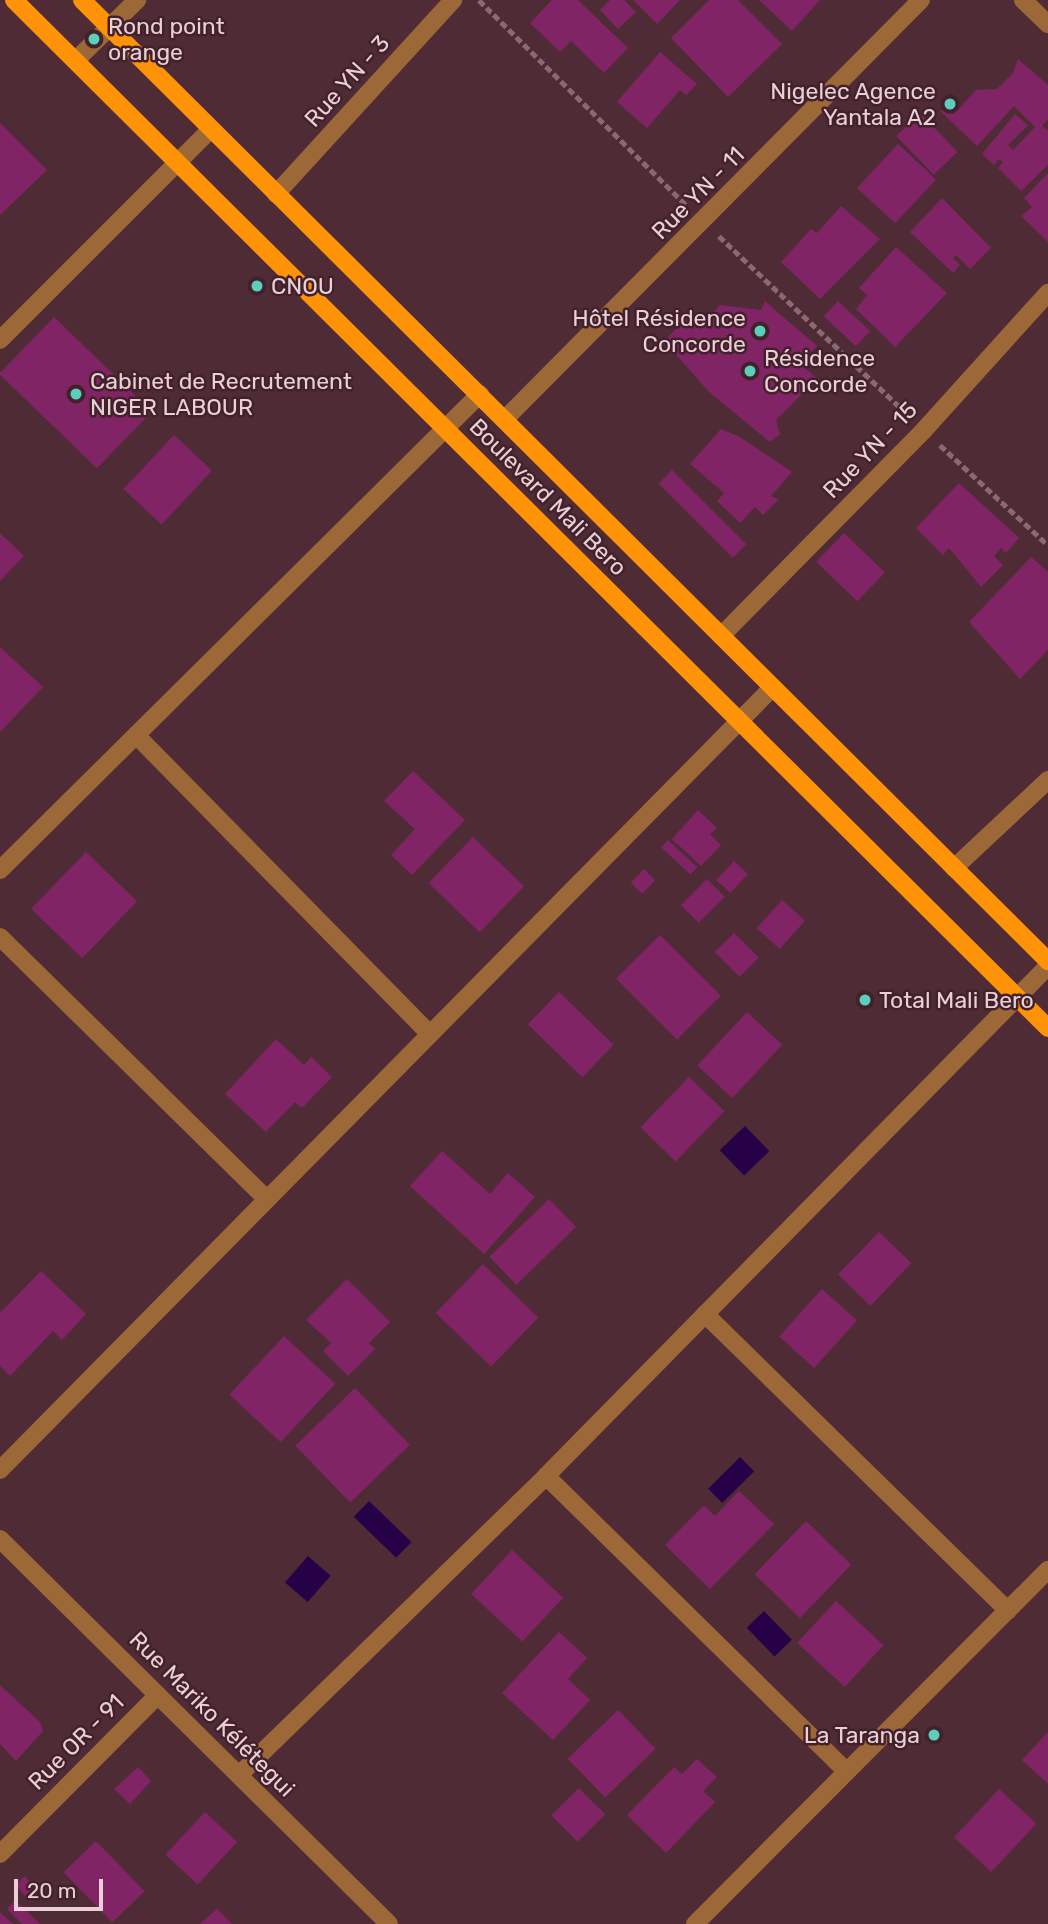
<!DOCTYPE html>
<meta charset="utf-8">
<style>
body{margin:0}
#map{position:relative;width:1048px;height:1924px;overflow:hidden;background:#4f2b36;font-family:Rubik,sans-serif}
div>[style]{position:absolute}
.water>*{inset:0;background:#270147;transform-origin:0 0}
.building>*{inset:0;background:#802466;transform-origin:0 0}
.path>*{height:4.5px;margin-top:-2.25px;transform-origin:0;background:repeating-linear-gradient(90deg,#896a73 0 7px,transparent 0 10.5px)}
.minor>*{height:18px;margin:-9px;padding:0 9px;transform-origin:9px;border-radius:9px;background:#9c6838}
.major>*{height:18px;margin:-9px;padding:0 9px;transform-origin:9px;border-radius:9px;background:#ff9307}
.dots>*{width:19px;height:19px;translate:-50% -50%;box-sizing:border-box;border:4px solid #43212b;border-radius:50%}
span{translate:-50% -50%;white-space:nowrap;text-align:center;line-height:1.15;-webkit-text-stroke:5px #43212b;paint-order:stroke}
.poi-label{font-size:23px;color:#e8d0d6}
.left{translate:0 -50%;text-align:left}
.right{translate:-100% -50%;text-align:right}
.street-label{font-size:23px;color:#e8d0d6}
.scale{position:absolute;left:14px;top:1879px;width:89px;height:32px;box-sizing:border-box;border:4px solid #e8d0d6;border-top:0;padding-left:9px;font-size:21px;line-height:24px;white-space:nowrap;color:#e8d0d6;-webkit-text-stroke:5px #43212b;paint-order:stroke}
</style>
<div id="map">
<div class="water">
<div style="left:745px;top:1126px;width:35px;height:35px;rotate:46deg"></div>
<div style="left:740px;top:1457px;width:20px;height:45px;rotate:45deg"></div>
<div style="left:369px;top:1501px;width:59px;height:22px;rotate:44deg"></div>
<div style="left:308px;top:1556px;width:30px;height:35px;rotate:41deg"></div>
<div style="left:764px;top:1611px;width:40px;height:24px;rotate:46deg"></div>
</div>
<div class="building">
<div style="clip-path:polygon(552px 0,578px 0,628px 48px,604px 73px,571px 41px,560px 52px,530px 23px)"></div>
<div style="clip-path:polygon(610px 0,624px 0,636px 12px,618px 29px,600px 10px)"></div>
<div style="clip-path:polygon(633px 0,680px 0,657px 24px)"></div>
<div style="clip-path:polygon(709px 0,738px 0,782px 44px,728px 97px,671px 38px)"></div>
<div style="clip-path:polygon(759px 0,820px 0,792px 31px)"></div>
<div style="clip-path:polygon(660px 52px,697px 84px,686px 95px,680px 90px,647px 128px,617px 102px)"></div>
<div style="clip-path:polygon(1018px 59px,1048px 85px,1048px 119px,1042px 126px,1048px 130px,1048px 165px,1021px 191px,998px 168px,1003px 162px,999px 159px,994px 165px,982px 154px,1015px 114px,1028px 125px,1008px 145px,1013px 150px,1035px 127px,1014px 106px,977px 146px,939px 110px,954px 114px,976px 90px,997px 89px,1013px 73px)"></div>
<div style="left:920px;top:113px;width:54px;height:33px;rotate:46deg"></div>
<div style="clip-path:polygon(0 123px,47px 170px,0 215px)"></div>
<div style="left:898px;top:144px;width:52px;height:60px;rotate:43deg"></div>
<div style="clip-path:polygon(1048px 173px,1048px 242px,1021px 216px,1032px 207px,1024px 198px)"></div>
<div style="clip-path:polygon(942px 198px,991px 248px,970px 269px,956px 255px,953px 258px,960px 265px,953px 273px,910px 232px)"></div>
<div style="clip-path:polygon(841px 206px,880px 239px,820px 299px,781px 262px,811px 229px,817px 233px)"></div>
<div style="clip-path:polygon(896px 247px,947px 293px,895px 347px,856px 309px,867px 295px,859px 288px)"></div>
<div style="clip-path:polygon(765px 301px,817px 346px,800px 363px,817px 379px,776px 420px,780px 434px,770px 442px,710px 393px,664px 341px,694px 311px,702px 324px,720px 305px,761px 310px)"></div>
<div style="left:838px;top:301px;width:44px;height:21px;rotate:43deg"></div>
<div style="left:54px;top:317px;width:136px;height:79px;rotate:44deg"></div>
<div style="clip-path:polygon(721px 429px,740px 437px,792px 472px,771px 496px,779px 499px,763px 515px,755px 507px,740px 523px,717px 501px,724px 493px,690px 464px)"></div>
<div style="left:174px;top:435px;width:52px;height:74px;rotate:43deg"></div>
<div style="left:672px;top:470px;width:105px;height:19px;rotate:45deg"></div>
<div style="clip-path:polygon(959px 483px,1019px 538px,1006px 553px,1001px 548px,994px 556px,1003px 565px,981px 587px,949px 548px,943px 555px,916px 528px)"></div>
<div style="clip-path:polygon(0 533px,24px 556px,0 581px)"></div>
<div style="left:844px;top:533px;width:57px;height:40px;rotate:44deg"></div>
<div style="clip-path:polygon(1031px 557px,1048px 572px,1048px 650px,1020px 679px,969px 622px)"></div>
<div style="clip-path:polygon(0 647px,43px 687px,0 732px)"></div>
<div style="clip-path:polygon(413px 771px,465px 820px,412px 875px,391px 855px,415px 829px,384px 801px)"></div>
<div style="clip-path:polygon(698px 810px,717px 828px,710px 834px,721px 845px,701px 866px,672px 839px)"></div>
<div style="left:473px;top:837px;width:71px;height:64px;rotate:44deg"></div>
<div style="left:668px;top:840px;width:40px;height:10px;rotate:43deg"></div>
<div style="left:86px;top:852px;width:71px;height:79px;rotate:44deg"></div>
<div style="left:734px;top:861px;width:19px;height:26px;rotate:43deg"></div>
<div style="left:644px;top:869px;width:16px;height:19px;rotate:45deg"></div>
<div style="left:707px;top:879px;width:25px;height:37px;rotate:45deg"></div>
<div style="left:782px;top:900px;width:31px;height:38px;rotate:42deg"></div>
<div style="left:734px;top:933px;width:35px;height:27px;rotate:45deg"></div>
<div style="left:660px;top:935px;width:86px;height:62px;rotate:45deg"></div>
<div style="left:559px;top:992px;width:76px;height:45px;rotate:44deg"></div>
<div style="left:747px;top:1012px;width:48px;height:73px;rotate:43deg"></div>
<div style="clip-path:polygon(276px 1039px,304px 1065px,311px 1057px,332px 1077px,302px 1108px,295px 1102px,266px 1132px,225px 1094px)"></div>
<div style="left:689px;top:1077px;width:49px;height:70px;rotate:44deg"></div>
<div style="clip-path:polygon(442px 1151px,490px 1194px,508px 1173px,535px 1197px,484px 1254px,410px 1186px)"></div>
<div style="left:549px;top:1199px;width:39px;height:83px;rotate:46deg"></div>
<div style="left:879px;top:1232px;width:45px;height:59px;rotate:44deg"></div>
<div style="left:483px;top:1264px;width:77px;height:68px;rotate:44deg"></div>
<div style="clip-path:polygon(41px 1271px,86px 1314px,62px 1340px,53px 1331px,10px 1376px,0 1366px,0 1313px)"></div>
<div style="clip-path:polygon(347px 1279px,390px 1322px,369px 1343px,375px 1349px,348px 1376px,323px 1351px,331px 1343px,306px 1320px)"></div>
<div style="left:822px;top:1289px;width:47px;height:64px;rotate:42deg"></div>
<div style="left:284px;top:1336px;width:70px;height:80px;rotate:43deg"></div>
<div style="left:355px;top:1388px;width:79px;height:83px;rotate:46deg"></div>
<div style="clip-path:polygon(739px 1491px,774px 1524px,710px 1589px,665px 1545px,704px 1505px,715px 1516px)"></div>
<div style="left:806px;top:1521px;width:63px;height:74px;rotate:44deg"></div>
<div style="left:512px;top:1550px;width:70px;height:60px;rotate:43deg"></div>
<div style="left:836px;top:1601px;width:65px;height:57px;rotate:43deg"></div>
<div style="clip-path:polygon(559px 1632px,587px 1658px,568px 1679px,590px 1700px,553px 1740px,502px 1693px)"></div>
<div style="clip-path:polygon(0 1685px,40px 1722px,43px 1731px,16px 1761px,0 1744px)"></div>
<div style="left:618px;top:1710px;width:54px;height:70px;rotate:46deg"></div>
<div style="clip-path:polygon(1048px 1732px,1048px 1784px,1022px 1760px)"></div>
<div style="clip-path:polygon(697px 1759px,717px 1777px,703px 1791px,715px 1802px,666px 1853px,627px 1815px,674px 1767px,682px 1774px)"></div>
<div style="clip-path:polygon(138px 1767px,151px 1781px,130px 1804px,114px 1789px)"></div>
<div style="left:579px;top:1788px;width:37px;height:39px;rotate:45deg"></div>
<div style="left:999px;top:1789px;width:51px;height:66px;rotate:43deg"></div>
<div style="left:205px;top:1812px;width:44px;height:58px;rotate:43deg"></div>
<div style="left:96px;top:1841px;width:70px;height:45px;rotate:46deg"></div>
<div style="left:25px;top:1876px;width:23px;height:13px;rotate:49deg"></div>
<div style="clip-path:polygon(15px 1900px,40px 1924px,22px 1924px,7px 1909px)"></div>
<div style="clip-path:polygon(217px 1909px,232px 1924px,200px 1924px)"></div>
<div style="clip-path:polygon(0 1912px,13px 1924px,0 1924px)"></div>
</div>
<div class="path">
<div style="left:479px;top:0;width:293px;rotate:44.7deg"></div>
<div style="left:719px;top:236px;width:260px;rotate:43.4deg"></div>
<div style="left:940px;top:445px;width:147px;rotate:42.8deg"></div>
</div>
<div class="minor">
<div style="left:1023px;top:0;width:35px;rotate:44deg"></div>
<div style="left:76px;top:60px;width:86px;rotate:-44.5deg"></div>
<div style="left:276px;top:194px;width:263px;rotate:-47.6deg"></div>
<div style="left:0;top:340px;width:297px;rotate:-45deg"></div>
<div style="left:506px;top:418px;width:589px;rotate:-45.21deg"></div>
<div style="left:721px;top:636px;width:289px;rotate:-45.4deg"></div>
<div style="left:924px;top:430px;width:185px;rotate:-47.9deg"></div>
<div style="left:136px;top:735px;width:419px;rotate:45.5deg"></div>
<div style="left:954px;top:868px;width:129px;rotate:-43.1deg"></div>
<div style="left:0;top:870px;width:676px;rotate:-44.76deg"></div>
<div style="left:0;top:937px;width:374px;rotate:44.5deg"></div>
<div style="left:705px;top:1314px;width:424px;rotate:44.4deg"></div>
<div style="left:0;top:1470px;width:1100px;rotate:-45.37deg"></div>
<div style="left:546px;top:1476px;width:421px;rotate:44.5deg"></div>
<div style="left:0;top:1539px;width:547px;rotate:44.7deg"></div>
<div style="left:239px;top:1775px;width:429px;rotate:-44.2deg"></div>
<div style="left:546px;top:1476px;width:716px;rotate:-45.45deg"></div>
<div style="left:0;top:1854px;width:224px;rotate:-45.2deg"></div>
<div style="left:695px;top:1924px;width:500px;rotate:-45.1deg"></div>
</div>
<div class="major">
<div style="left:14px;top:0;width:1458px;rotate:44.83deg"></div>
<div style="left:82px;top:0;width:1363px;rotate:44.85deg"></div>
</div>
<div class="dots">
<div style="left:94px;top:39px;background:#5bcebc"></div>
<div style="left:950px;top:104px;background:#5bcebc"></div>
<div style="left:257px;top:286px;background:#5bcebc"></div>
<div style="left:760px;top:331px;background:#5bcebc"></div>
<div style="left:750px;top:371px;background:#5bcebc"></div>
<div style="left:76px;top:394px;background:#5bcebc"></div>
<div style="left:865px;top:1000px;background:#5bcebc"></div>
<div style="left:934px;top:1735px;background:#5bcebc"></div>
</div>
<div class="poi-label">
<span class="left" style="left:108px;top:39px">Rond point<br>orange</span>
<span class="right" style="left:936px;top:104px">Nigelec Agence<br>Yantala A2</span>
<span class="left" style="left:271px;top:286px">CNOU</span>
<span class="right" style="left:746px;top:331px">Hôtel Résidence<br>Concorde</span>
<span class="left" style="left:764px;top:371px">Résidence<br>Concorde</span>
<span class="left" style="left:90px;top:394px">Cabinet de Recrutement<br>NIGER LABOUR</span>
<span class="left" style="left:879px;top:1000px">Total Mali Bero</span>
<span class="right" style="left:920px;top:1735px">La Taranga</span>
</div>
<div class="street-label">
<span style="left:347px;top:81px;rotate:-48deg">Rue YN - 3</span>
<span style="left:698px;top:193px;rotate:-45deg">Rue YN - 11</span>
<span style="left:870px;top:450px;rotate:-46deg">Rue YN - 15</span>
<span style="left:548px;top:497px;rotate:45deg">Boulevard Mali Bero</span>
<span style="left:212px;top:1714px;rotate:45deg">Rue Mariko Kélétegui</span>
<span style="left:76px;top:1742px;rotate:-45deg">Rue OR - 91</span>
</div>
<div class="scale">20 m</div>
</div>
